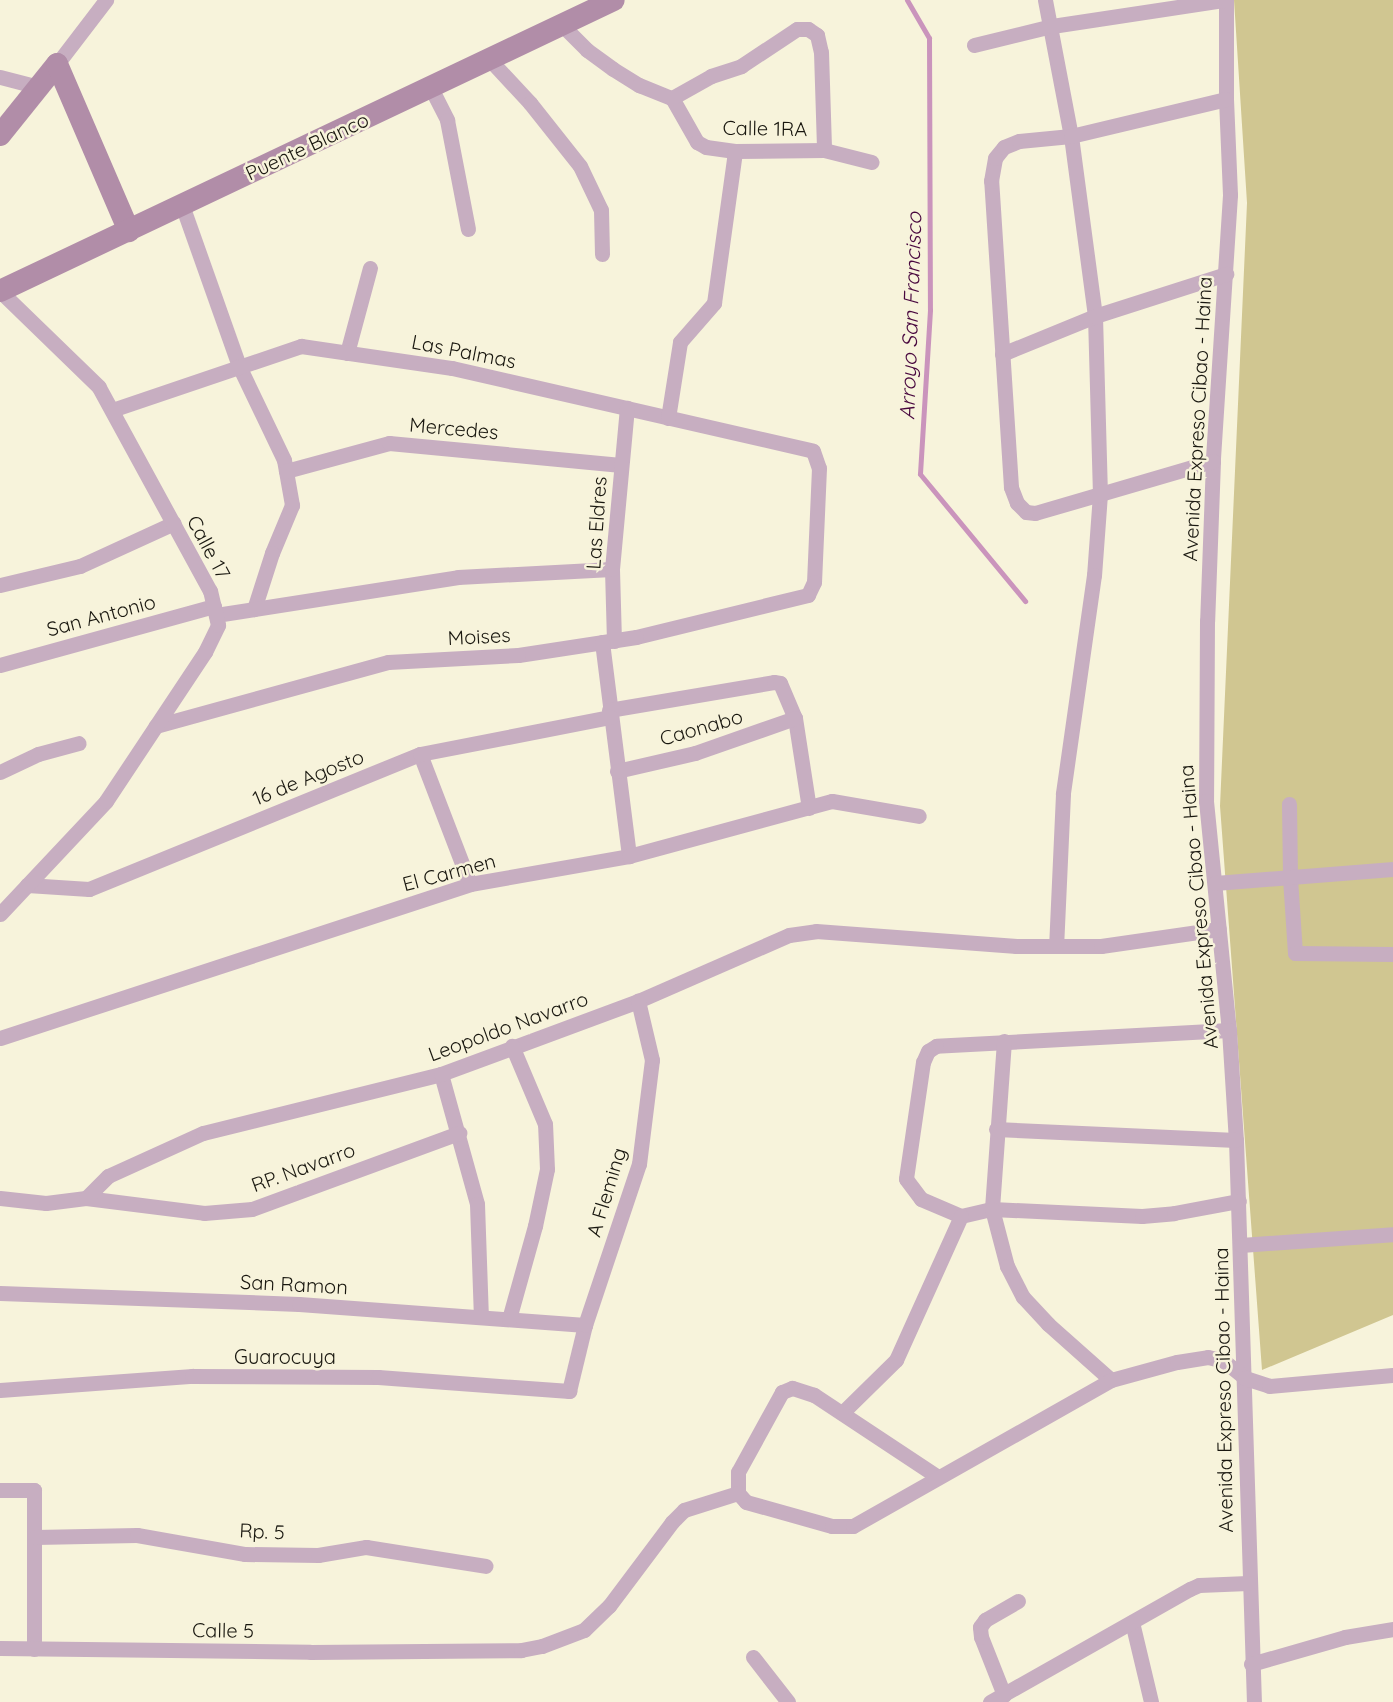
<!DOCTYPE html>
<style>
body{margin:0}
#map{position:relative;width:1393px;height:1702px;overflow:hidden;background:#f7f3db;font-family:Quicksand,sans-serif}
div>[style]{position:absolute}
.green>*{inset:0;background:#d0c691}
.stream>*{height:5px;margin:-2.5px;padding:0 2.5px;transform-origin:2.5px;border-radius:2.5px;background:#ca94bc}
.street>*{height:15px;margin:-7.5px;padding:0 7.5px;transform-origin:7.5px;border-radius:7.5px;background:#c7aec1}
.secondary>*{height:22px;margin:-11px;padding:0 11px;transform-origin:11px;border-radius:11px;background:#b18da8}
span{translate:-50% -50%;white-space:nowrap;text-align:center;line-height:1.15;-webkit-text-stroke:5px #f7f3db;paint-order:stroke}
.street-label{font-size:20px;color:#19170f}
.water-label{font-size:21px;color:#48073e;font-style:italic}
</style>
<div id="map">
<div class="green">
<div style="clip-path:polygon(1234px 0,1393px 0,1393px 1315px,1262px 1370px,1220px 806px,1247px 203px)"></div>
</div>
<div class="stream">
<div style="left:907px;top:0;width:44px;rotate:59.9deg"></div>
<div style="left:929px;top:38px;width:272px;rotate:89.8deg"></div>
<div style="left:930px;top:310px;width:164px;rotate:93.5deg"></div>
<div style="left:920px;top:474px;width:165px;rotate:50.4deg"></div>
</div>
<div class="street">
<div style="left:1045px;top:0;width:138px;rotate:79.2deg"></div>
<div style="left:1071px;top:136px;width:182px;rotate:82.4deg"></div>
<div style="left:1095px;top:316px;width:178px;rotate:88.4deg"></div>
<div style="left:1100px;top:494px;width:81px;rotate:94.2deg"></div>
<div style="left:1094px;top:575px;width:221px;rotate:98.1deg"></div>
<div style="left:1063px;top:794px;width:152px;rotate:92.6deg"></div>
<div style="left:1226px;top:0;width:99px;rotate:90deg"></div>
<div style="left:1226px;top:99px;width:96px;rotate:87.6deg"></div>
<div style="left:1230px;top:195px;width:267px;rotate:93.7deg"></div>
<div style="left:1213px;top:461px;width:160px;rotate:92.1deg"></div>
<div style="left:1207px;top:621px;width:180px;rotate:90.3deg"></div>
<div style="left:1206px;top:801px;width:230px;rotate:84.3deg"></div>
<div style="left:1229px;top:1030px;width:110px;rotate:86.4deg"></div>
<div style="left:1236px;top:1140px;width:562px;rotate:88.17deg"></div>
<div style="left:563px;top:26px;width:34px;rotate:45deg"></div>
<div style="left:587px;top:50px;width:32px;rotate:36deg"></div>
<div style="left:613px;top:69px;width:31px;rotate:32deg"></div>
<div style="left:639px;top:85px;width:35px;rotate:22deg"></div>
<div style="left:672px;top:98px;width:51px;rotate:60.4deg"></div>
<div style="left:697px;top:142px;width:10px;rotate:29deg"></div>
<div style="left:706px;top:147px;width:29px;rotate:8deg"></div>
<div style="left:735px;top:151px;width:89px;rotate:-0.6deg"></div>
<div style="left:824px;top:150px;width:49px;rotate:14.3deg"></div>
<div style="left:974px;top:45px;width:80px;rotate:-13.7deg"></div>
<div style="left:1052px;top:26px;width:173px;rotate:-8.6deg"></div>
<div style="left:490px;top:60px;width:59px;rotate:47.1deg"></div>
<div style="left:530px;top:103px;width:80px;rotate:51.6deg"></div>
<div style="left:580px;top:166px;width:49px;rotate:64.5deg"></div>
<div style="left:601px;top:210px;width:44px;rotate:88.7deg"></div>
<div style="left:57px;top:64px;width:81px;rotate:-52.6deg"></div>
<div style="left:0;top:77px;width:40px;rotate:14.4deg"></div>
<div style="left:431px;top:88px;width:36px;rotate:63deg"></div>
<div style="left:447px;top:120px;width:111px;rotate:79.1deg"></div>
<div style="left:672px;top:98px;width:45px;rotate:-29.4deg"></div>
<div style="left:711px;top:76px;width:32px;rotate:-18deg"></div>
<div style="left:741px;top:66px;width:67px;rotate:-33.5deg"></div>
<div style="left:797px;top:29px;width:11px"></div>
<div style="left:808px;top:29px;width:11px;rotate:34deg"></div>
<div style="left:817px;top:35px;width:17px;rotate:77deg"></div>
<div style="left:821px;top:52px;width:98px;rotate:88.2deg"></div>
<div style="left:182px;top:205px;width:171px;rotate:70.5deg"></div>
<div style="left:239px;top:366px;width:104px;rotate:64.4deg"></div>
<div style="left:284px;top:460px;width:46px;rotate:79.9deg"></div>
<div style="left:292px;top:505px;width:52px;rotate:112.6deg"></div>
<div style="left:272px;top:553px;width:59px;rotate:107.8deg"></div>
<div style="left:347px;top:353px;width:88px;rotate:-74.9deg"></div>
<div style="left:1002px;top:354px;width:100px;rotate:-22.2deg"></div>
<div style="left:1095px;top:316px;width:138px;rotate:-17.8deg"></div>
<div style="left:112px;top:410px;width:200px;rotate:-18.7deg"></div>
<div style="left:301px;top:346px;width:153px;rotate:8.3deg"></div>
<div style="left:452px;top:368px;width:370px;rotate:12.9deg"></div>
<div style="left:813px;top:451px;width:18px;rotate:71deg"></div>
<div style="left:819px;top:468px;width:114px;rotate:92.5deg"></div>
<div style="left:814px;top:582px;width:14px;rotate:115deg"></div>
<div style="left:808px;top:595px;width:177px;rotate:166.3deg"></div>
<div style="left:636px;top:637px;width:119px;rotate:171.3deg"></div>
<div style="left:518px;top:655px;width:130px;rotate:176.9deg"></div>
<div style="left:388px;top:662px;width:241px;rotate:164.6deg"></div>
<div style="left:668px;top:418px;width:77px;rotate:-81deg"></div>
<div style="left:680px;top:342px;width:52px;rotate:-48.9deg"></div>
<div style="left:714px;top:303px;width:153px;rotate:-82.1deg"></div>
<div style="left:1213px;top:461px;width:185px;rotate:163.7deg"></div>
<div style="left:1035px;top:513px;width:9px;rotate:-174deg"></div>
<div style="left:1026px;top:512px;width:13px;rotate:-135deg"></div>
<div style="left:1017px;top:503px;width:17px;rotate:-111deg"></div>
<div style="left:1011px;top:487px;width:307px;rotate:-93.7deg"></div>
<div style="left:991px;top:181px;width:23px;rotate:-80deg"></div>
<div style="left:995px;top:158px;width:14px;rotate:-51deg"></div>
<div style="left:1004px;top:147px;width:16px;rotate:-22deg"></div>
<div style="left:1019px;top:141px;width:52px;rotate:-5.5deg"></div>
<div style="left:1071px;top:136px;width:159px;rotate:-13.4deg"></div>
<div style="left:286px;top:471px;width:107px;rotate:-15.2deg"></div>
<div style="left:389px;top:443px;width:233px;rotate:5.4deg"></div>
<div style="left:0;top:585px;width:82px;rotate:-13.4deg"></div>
<div style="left:80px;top:566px;width:103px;rotate:-24.6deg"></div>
<div style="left:216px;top:615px;width:245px;rotate:-8.9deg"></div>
<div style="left:458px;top:577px;width:154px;rotate:-3deg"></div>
<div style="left:614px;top:641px;width:72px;rotate:-91.6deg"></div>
<div style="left:612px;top:569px;width:162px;rotate:-84.7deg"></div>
<div style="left:602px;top:642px;width:216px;rotate:82.8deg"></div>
<div style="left:0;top:665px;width:222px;rotate:-15.4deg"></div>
<div style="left:609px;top:710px;width:167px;rotate:-9.6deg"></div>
<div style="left:774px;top:682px;width:6px;rotate:9deg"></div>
<div style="left:780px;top:683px;width:38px;rotate:67deg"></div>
<div style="left:795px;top:718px;width:91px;rotate:81.2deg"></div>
<div style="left:420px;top:754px;width:139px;rotate:69deg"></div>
<div style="left:617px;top:771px;width:80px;rotate:-13deg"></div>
<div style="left:695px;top:753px;width:106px;rotate:-19.3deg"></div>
<div style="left:0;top:772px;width:42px;rotate:-25.3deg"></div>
<div style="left:38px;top:754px;width:42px;rotate:-15deg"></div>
<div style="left:1289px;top:804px;width:74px;rotate:89.2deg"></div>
<div style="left:1290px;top:878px;width:75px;rotate:86.2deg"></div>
<div style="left:1295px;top:953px;width:98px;rotate:0.6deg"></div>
<div style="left:1215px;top:883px;width:179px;rotate:-4.5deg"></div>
<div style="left:27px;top:885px;width:62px;rotate:3.7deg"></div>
<div style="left:89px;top:889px;width:357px;rotate:-22.2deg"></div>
<div style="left:420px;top:754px;width:194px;rotate:-11deg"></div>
<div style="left:0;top:914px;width:155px;rotate:-46.8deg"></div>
<div style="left:106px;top:801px;width:179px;rotate:-56.4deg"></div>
<div style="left:205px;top:652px;width:30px;rotate:-64deg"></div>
<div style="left:218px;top:625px;width:35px;rotate:-103deg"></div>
<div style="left:210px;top:591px;width:232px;rotate:-118.6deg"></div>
<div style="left:99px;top:387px;width:138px;rotate:-135.9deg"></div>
<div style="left:1229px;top:1030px;width:293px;rotate:176.9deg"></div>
<div style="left:936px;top:1046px;width:9px;rotate:148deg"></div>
<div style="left:928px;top:1051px;width:12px;rotate:114deg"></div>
<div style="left:923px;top:1062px;width:118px;rotate:98.3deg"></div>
<div style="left:906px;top:1179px;width:25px;rotate:53deg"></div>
<div style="left:921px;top:1199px;width:43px;rotate:23deg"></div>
<div style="left:961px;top:1216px;width:32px;rotate:-13deg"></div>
<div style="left:992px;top:1209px;width:150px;rotate:2.7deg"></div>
<div style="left:1142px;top:1216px;width:32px;rotate:-5deg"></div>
<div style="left:1174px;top:1213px;width:66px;rotate:-10.5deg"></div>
<div style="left:0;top:1038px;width:495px;rotate:-18.1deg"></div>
<div style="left:470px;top:884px;width:161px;rotate:-10deg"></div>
<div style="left:629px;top:856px;width:210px;rotate:-15.2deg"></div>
<div style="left:832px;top:801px;width:88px;rotate:9.8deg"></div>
<div style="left:1004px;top:1041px;width:168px;rotate:94.1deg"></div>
<div style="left:992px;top:1209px;width:59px;rotate:75.3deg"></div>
<div style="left:1007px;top:1266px;width:35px;rotate:63deg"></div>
<div style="left:1023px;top:1297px;width:37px;rotate:47deg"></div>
<div style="left:1048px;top:1324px;width:84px;rotate:41.6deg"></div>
<div style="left:441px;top:1074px;width:135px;rotate:74.5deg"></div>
<div style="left:477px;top:1204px;width:113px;rotate:88deg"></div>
<div style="left:996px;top:1129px;width:240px;rotate:2.6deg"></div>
<div style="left:0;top:1198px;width:46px;rotate:6.2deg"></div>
<div style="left:46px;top:1203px;width:40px;rotate:-7.1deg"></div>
<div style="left:86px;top:1198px;width:119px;rotate:7.2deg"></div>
<div style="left:204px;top:1213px;width:48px;rotate:-4.8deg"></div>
<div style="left:252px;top:1209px;width:221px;rotate:-20.2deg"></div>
<div style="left:86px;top:1198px;width:31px;rotate:-45deg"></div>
<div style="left:108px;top:1176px;width:104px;rotate:-24.4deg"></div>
<div style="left:203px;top:1133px;width:245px;rotate:-13.9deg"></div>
<div style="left:441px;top:1074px;width:210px;rotate:-20.3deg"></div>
<div style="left:638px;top:1001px;width:165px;rotate:-23.6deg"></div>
<div style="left:789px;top:935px;width:27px;rotate:-8deg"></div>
<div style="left:816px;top:931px;width:201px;rotate:4.3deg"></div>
<div style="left:1016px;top:946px;width:85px"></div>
<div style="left:1101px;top:946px;width:119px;rotate:-8.2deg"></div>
<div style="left:1241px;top:1245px;width:152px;rotate:-4.1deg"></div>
<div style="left:0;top:1293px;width:299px;rotate:2.1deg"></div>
<div style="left:299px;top:1304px;width:287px;rotate:4.2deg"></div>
<div style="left:509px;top:1319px;width:97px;rotate:-74.4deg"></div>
<div style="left:535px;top:1226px;width:58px;rotate:-78.1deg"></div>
<div style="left:547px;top:1169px;width:45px;rotate:-92.5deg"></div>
<div style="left:545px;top:1124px;width:85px;rotate:-112.9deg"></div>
<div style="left:0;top:1390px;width:193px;rotate:-4.2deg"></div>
<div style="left:192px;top:1376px;width:186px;rotate:0.3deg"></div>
<div style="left:378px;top:1377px;width:192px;rotate:4.2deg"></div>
<div style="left:569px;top:1391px;width:68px;rotate:-76.4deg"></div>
<div style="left:585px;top:1325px;width:170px;rotate:-71.5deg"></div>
<div style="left:639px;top:1164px;width:105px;rotate:-82.9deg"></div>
<div style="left:652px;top:1060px;width:61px;rotate:-103.3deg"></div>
<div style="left:842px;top:1413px;width:76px;rotate:-44.5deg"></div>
<div style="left:896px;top:1360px;width:158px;rotate:-65.7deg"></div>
<div style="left:938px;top:1477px;width:149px;rotate:-146.5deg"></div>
<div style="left:814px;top:1395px;width:23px;rotate:-162deg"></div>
<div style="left:792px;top:1388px;width:11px;rotate:158deg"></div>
<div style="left:782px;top:1392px;width:91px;rotate:118.8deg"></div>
<div style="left:738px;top:1472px;width:21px;rotate:90deg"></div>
<div style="left:738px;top:1493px;width:12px;rotate:48deg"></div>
<div style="left:746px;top:1502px;width:89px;rotate:15.6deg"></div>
<div style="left:832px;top:1526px;width:21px"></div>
<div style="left:853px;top:1526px;width:296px;rotate:-29.5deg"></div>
<div style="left:1111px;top:1380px;width:68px;rotate:-15.3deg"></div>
<div style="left:1177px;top:1362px;width:31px;rotate:-9deg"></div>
<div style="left:1208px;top:1357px;width:16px;rotate:14deg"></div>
<div style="left:1224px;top:1361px;width:27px;rotate:39deg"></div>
<div style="left:1245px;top:1378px;width:25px;rotate:18deg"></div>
<div style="left:1269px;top:1386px;width:124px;rotate:-5.1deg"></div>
<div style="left:0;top:1490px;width:34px"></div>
<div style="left:34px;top:1490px;width:159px;rotate:90deg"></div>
<div style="left:35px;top:1537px;width:102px;rotate:-1.1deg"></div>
<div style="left:137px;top:1535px;width:110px;rotate:10deg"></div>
<div style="left:245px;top:1554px;width:73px;rotate:0.8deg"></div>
<div style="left:318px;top:1555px;width:49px;rotate:-9.5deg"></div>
<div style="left:366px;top:1547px;width:121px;rotate:9deg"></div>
<div style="left:1132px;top:1622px;width:82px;rotate:76.6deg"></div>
<div style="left:0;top:1648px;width:310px;rotate:0.7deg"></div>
<div style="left:310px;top:1652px;width:211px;rotate:-0.5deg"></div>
<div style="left:521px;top:1650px;width:21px;rotate:-11deg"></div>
<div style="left:542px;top:1646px;width:45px;rotate:-20.9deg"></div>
<div style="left:584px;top:1630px;width:35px;rotate:-44deg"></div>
<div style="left:609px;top:1606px;width:105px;rotate:-53.1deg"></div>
<div style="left:672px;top:1522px;width:17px;rotate:-45deg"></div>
<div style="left:684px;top:1510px;width:57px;rotate:-17.5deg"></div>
<div style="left:753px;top:1657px;width:57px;rotate:52.1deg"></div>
<div style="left:1251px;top:1664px;width:98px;rotate:-16deg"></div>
<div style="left:1345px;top:1637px;width:49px;rotate:-9.5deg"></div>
<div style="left:1004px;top:1695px;width:62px;rotate:-111.6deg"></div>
<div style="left:981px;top:1637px;width:10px;rotate:-96deg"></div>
<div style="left:980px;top:1627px;width:9px;rotate:-54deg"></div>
<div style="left:985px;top:1620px;width:38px;rotate:-30deg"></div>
<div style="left:990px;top:1702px;width:230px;rotate:-29.5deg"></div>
<div style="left:1190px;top:1589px;width:10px;rotate:-24deg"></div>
<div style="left:1199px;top:1585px;width:49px;rotate:-2.3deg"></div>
</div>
<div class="secondary">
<div style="left:0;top:135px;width:91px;rotate:-51.2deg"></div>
<div style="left:57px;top:64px;width:182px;rotate:66.7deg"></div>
<div style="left:0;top:291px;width:679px;rotate:-25.36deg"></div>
</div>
<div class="street-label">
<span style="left:765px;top:128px;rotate:1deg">Calle 1RA</span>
<span style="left:307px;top:146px;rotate:-25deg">Puente Blanco</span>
<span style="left:464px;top:351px;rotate:11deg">Las Palmas</span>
<span style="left:1197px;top:419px;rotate:-87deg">Avenida Expreso Cibao - Haina</span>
<span style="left:454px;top:428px;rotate:5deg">Mercedes</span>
<span style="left:596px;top:523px;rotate:-86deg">Las Eldres</span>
<span style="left:209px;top:547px;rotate:62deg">Calle 17</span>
<span style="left:101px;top:615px;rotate:-15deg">San Antonio</span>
<span style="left:479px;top:636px;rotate:-3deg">Moises</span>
<span style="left:701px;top:727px;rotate:-16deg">Caonabo</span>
<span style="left:308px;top:777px;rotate:-22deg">16 de Agosto</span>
<span style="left:449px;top:872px;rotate:-15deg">El Carmen</span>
<span style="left:1198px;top:907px;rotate:-95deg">Avenida Expreso Cibao - Haina</span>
<span style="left:508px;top:1026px;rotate:-20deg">Leopoldo Navarro</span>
<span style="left:303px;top:1167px;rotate:-20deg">RP. Navarro</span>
<span style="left:606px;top:1192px;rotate:-73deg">A Fleming</span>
<span style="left:294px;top:1284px;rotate:3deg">San Ramon</span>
<span style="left:285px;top:1356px">Guarocuya</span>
<span style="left:1223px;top:1390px;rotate:-91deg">Avenida Expreso Cibao - Haina</span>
<span style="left:262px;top:1531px;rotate:3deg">Rp. 5</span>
<span style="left:223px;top:1630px;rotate:1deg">Calle 5</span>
</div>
<div class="water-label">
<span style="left:910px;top:316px;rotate:-88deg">Arroyo San Francisco</span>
</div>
</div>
